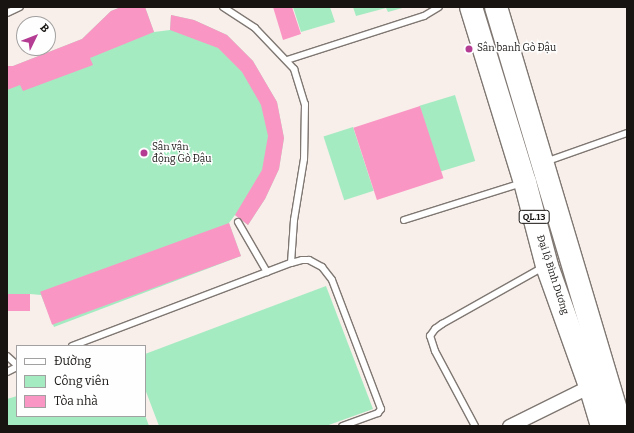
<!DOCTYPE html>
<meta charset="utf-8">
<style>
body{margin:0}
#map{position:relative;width:634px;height:433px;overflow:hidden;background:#f8efea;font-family:Bitter,serif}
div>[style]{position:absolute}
.green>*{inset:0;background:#a5ebc2;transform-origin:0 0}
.building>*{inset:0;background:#fa96c3;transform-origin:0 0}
.roads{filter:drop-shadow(1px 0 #7f7772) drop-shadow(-1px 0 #7f7772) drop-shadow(0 1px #7f7772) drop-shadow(0 -1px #7f7772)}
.lane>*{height:6px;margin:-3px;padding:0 3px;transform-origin:3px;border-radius:3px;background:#fff}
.street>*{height:13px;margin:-6.5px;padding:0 6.5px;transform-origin:6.5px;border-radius:6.5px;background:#fff}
.highway>*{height:22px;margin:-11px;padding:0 11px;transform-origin:11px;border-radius:11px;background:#fff}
.dots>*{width:11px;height:11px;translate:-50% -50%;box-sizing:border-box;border:2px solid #fefefe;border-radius:50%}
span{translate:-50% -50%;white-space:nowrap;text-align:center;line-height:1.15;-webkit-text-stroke:3px #fefefe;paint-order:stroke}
.shield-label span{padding:1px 3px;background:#fefefe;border:1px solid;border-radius:3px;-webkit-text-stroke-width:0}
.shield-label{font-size:9px;color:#171412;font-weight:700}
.poi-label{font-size:10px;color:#171412}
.left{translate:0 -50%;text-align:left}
.street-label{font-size:10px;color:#171412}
.frame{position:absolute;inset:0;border:8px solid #171412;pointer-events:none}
.legend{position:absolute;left:16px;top:345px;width:130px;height:72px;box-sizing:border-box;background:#fefefe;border:1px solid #a2a0a0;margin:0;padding:5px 7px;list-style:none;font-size:12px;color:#171412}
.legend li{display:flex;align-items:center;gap:8px;height:20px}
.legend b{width:20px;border:1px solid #a2a0a0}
.north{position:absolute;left:16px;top:16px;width:40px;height:40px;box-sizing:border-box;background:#fefefe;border:1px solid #a2a0a0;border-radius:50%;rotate:47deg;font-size:11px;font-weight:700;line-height:16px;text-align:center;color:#171412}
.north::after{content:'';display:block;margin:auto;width:14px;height:18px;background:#b43d93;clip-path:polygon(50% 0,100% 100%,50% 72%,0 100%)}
</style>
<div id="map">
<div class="green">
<div style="clip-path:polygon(121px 7px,145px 7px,154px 32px,170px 30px,171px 15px,194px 20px,227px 35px,253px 61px,277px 102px,284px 138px,279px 169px,265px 199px,248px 225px,235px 215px,229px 223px,241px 256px,54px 327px,41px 295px,30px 294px,28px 311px,7px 311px,7px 66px,13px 66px,82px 39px,111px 11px)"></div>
<div style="clip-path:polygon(293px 7px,330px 7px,335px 22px,301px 32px)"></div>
<div style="clip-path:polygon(353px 7px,406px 7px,388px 12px,386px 8px,356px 16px)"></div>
<div style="left:455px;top:95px;width:69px;height:37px;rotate:73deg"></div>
<div style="left:353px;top:127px;width:67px;height:31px;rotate:72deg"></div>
<div style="clip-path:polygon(326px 286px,373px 409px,326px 426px,159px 426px,145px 389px,145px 354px)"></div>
<div style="clip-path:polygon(17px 396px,17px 416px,145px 415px,149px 426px,7px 426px,7px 399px)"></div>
</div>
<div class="building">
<div style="clip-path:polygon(121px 7px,145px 7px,154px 32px,90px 58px,93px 65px,23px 91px,20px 85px,7px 90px,7px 66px,13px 66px,82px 39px,111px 11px)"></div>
<div style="clip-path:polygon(273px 7px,292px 7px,301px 34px,283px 40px)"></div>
<div style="clip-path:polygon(171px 15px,194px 20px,227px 35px,253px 61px,277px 102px,284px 138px,279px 169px,265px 199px,248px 225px,235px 215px,262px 170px,268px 136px,261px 105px,242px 72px,218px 48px,170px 30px)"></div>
<div style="left:420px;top:106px;width:76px;height:70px;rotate:72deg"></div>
<div style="left:229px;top:223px;width:35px;height:201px;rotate:70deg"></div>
<div style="left:7px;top:294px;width:23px;height:17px"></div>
</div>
<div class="roads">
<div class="lane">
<div style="left:223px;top:7px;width:38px;rotate:33deg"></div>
<div style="left:255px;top:28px;width:57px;rotate:46.4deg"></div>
<div style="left:294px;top:69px;width:37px;rotate:73deg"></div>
<div style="left:305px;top:104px;width:55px;rotate:91deg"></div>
<div style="left:304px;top:159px;width:62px;rotate:99.3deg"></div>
<div style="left:294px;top:220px;width:43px;rotate:94deg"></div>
<div style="left:7px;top:13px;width:14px;rotate:-25deg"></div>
<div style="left:287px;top:60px;width:144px;rotate:-17.8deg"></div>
<div style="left:424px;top:16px;width:17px;rotate:-31deg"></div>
<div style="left:545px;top:162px;width:87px;rotate:-19.5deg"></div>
<div style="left:404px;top:220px;width:124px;rotate:-17.4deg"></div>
<div style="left:238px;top:222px;width:58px;rotate:59.9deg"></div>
<div style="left:72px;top:346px;width:234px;rotate:-20.8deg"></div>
<div style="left:291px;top:263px;width:11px;rotate:-15deg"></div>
<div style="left:302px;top:260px;width:7px"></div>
<div style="left:309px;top:260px;width:15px;rotate:28deg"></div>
<div style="left:322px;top:267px;width:16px;rotate:52deg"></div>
<div style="left:332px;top:280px;width:138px;rotate:69.2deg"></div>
<div style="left:381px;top:409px;width:5px;rotate:127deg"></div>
<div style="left:378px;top:413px;width:38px;rotate:160deg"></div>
<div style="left:7px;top:356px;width:13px;rotate:42deg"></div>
<div style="left:7px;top:372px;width:11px;rotate:-27deg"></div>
<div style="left:475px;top:426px;width:85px;rotate:-118.1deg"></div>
<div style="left:435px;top:351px;width:16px;rotate:-108deg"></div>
<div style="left:430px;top:336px;width:9px;rotate:-54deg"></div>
<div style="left:435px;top:329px;width:9px;rotate:-36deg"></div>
<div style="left:442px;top:324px;width:116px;rotate:-29.4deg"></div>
</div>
<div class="street">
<div style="left:509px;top:426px;width:90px;rotate:-26.3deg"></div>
</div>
<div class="highway">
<div style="left:471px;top:7px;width:183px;rotate:72.9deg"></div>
<div style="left:525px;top:182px;width:87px;rotate:75.3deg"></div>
<div style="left:547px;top:266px;width:127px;rotate:70.3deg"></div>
<div style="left:590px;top:386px;width:42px;rotate:73.3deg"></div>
<div style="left:496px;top:7px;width:437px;rotate:73.4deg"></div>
</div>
</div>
<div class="dots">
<div style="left:469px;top:49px;background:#b43d93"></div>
<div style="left:144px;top:153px;background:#b43d93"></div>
</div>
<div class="shield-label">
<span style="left:534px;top:217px">QL.13</span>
</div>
<div class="poi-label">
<span class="left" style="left:477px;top:49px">Sân banh Gò Đậu</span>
<span class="left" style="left:152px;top:153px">Sân vận<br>động Gò Đậu</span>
</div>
<div class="street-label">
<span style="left:552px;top:275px;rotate:72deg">Đại lộ Bình Dương</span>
</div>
<div class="frame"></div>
<ul class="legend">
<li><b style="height:5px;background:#fff"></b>Đường</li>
<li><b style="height:11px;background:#a5ebc2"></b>Công viên</li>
<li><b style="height:11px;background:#fa96c3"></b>Tòa nhà</li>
</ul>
<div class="north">B</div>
</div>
